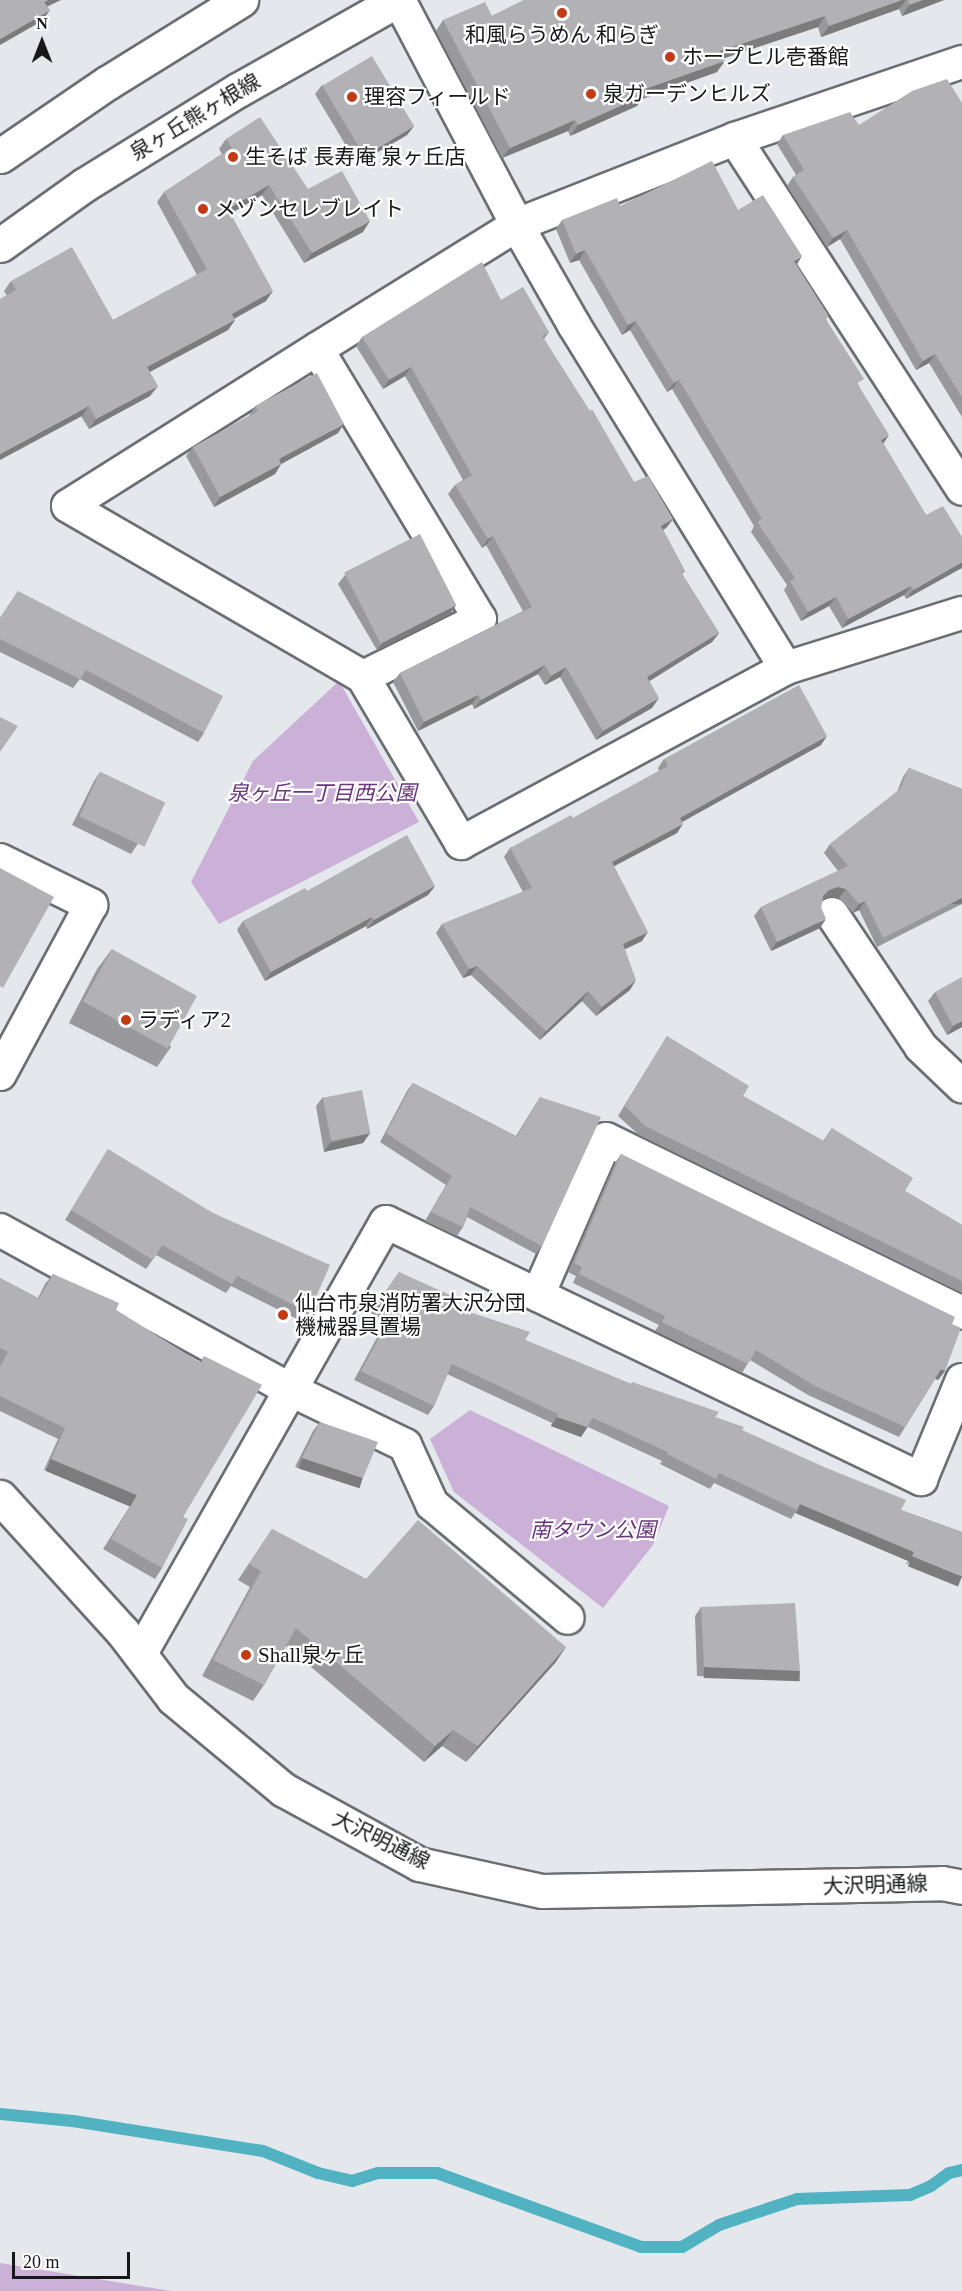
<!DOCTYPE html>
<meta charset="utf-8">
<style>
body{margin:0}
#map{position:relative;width:962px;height:2291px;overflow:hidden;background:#e4e7ec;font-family:"Times New Roman","Noto Sans JP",serif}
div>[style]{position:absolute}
.green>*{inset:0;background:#cbb0d7}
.stream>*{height:12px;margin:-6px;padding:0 6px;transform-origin:6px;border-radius:6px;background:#51b2c1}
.roads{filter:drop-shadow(2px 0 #6b6e72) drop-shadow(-2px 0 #6b6e72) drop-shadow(0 2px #6b6e72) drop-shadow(0 -2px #6b6e72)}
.minor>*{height:32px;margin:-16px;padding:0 16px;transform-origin:16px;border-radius:16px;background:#fff}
.tertiary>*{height:33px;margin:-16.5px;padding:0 16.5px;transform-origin:16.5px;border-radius:16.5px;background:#fff}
.secondary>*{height:33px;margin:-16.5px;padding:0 16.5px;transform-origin:16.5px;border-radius:16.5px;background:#fff}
.wall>*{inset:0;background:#98989d}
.shaded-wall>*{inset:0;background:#7c7c7f;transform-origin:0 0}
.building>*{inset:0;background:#b1b1b6;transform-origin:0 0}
.dots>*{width:16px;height:16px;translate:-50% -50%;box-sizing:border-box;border:3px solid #fff;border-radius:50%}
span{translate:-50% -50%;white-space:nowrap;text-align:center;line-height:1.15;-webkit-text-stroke:4.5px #fff;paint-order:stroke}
.poi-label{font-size:21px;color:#17181a}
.left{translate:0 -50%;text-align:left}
.street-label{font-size:21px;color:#17181a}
.park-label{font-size:21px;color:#68367c;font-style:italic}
.north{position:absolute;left:12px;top:12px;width:60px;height:60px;-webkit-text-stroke:4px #fff;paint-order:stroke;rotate:0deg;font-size:16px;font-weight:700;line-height:24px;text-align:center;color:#17181a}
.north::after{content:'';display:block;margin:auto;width:21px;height:27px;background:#17181a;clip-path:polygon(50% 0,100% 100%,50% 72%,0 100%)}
.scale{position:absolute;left:12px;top:2252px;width:118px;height:27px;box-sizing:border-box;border:3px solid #17181a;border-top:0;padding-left:8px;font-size:18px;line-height:21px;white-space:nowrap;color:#17181a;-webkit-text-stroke:4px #fff;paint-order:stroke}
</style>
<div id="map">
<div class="green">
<div style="clip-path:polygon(339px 681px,419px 822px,219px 924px,191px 882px,253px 761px)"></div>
<div style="clip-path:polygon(470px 1410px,669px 1506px,653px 1545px,603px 1608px,454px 1492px,430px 1439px)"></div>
<div style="clip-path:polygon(0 2263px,171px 2291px,0 2291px)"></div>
</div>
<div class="stream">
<div style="left:0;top:2114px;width:73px;rotate:5.5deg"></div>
<div style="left:73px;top:2121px;width:192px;rotate:9deg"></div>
<div style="left:263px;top:2151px;width:59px;rotate:21.8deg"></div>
<div style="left:318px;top:2173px;width:35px;rotate:13deg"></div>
<div style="left:352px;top:2181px;width:27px;rotate:-17deg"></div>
<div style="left:378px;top:2173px;width:59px"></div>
<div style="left:437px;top:2173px;width:217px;rotate:19.9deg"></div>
<div style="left:641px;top:2247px;width:41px"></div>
<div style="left:682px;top:2247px;width:43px;rotate:-30.7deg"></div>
<div style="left:719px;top:2225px;width:82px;rotate:-18.4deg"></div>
<div style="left:797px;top:2199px;width:113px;rotate:-2deg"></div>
<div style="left:910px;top:2195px;width:23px;rotate:-23deg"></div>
<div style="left:931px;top:2186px;width:22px;rotate:-36deg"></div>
<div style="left:949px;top:2173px;width:13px;rotate:-13deg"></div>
</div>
<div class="roads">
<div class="minor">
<div style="left:399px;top:0;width:254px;rotate:62.3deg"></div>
<div style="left:517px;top:225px;width:115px;rotate:60.3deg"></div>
<div style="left:574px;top:325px;width:403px;rotate:58.3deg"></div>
<div style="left:962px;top:62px;width:240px;rotate:161.3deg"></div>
<div style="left:735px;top:139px;width:234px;rotate:158.5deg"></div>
<div style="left:517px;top:225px;width:235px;rotate:148.2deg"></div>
<div style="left:317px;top:349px;width:315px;rotate:58.9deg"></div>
<div style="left:480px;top:619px;width:131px;rotate:153.6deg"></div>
<div style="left:363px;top:677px;width:193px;rotate:59.4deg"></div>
<div style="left:461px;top:843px;width:369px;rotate:-28.3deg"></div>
<div style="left:786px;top:668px;width:184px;rotate:-17.4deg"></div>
<div style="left:735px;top:139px;width:417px;rotate:57deg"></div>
<div style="left:317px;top:349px;width:294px;rotate:147.8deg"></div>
<div style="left:68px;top:506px;width:341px;rotate:30.1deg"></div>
<div style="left:0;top:860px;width:102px;rotate:26.3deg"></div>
<div style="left:91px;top:905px;width:192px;rotate:118.3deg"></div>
<div style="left:832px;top:914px;width:160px;rotate:56.2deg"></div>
<div style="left:921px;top:1047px;width:57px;rotate:43.6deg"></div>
<div style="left:0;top:1230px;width:332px;rotate:28.8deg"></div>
<div style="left:291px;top:1390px;width:127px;rotate:25.8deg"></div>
<div style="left:405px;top:1445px;width:65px;rotate:65.4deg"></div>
<div style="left:432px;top:1504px;width:177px;rotate:40deg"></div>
<div style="left:538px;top:1295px;width:170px;rotate:-66.4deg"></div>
<div style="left:606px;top:1139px;width:396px;rotate:26deg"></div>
<div style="left:140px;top:1655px;width:498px;rotate:-60.4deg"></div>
<div style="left:386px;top:1222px;width:594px;rotate:25.66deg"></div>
<div style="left:921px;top:1479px;width:107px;rotate:-67.5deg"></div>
</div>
<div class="tertiary">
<div style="left:0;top:1497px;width:181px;rotate:47.7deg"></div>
<div style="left:122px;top:1631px;width:84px;rotate:52.7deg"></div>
<div style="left:173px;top:1698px;width:144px;rotate:39.7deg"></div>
<div style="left:284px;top:1790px;width:154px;rotate:28.7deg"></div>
<div style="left:419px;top:1864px;width:126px;rotate:12.4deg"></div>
<div style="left:542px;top:1891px;width:400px;rotate:-1.1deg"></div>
<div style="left:942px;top:1883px;width:20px;rotate:11deg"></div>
</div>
<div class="secondary">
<div style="left:0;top:156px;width:130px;rotate:-34.3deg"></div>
<div style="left:107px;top:83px;width:158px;rotate:-31.8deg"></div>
<div style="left:0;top:245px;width:103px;rotate:-35.5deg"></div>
<div style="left:84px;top:185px;width:181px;rotate:-31.7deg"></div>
<div style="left:238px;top:90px;width:184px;rotate:-29.4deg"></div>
</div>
</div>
<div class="wall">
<div style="clip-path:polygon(524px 0,944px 0,902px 16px,899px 9px,821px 37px,818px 27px,723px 58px,717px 72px,642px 99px,637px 106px,570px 136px,568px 131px,502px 158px,436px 31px,443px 20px,492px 16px)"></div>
<div style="clip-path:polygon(322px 85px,414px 126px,407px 135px,357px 164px,315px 94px)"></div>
<div style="clip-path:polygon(962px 103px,962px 417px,929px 363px,916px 370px,840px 239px,827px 247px,787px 186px,793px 177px,796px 175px,777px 144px,783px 135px,859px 125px)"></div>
<div style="clip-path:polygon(226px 139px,308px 189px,363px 232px,304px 263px,262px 195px,230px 214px,266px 301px,234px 319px,235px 320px,228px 330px,150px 372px,150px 396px,89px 429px,4px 291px,11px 281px,113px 320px,197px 275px,157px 202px,164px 192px,222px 154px,219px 149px)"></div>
<div style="clip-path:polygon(620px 206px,738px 210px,796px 265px,828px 315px,826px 319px,859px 386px,883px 443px,926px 515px,962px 537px,906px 599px,904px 595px,842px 628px,829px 606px,801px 621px,784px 590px,787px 585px,751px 532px,754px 526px,672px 389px,667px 392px,630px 330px,622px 335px,579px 260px,570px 263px,556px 229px,562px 220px)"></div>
<div style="clip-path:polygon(501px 300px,549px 332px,544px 339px,634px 482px,673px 519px,666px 528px,663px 530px,685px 571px,682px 574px,719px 633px,712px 642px,649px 681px,652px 708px,596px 740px,560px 677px,545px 685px,538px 674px,474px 709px,472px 704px,418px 731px,393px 682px,400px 673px,523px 611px,486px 545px,482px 548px,448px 494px,455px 485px,463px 480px,405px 376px,383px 389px,356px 346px,362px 337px)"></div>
<div style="clip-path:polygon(255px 406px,338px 433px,281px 464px,275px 474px,214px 507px,186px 456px,193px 447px,249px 416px)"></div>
<div style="clip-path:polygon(345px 575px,456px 605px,450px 614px,377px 650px,338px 584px)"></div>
<div style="clip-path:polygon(18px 591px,204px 733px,198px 742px,80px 679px,73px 688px,0 652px,0 618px)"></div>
<div style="clip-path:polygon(821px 745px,682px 822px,677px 833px,614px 866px,642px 941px,625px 949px,630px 990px,596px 1016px,582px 1001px,540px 1040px,471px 975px,463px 978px,436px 933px,442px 924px,523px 892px,504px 857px,510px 848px,573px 818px,659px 771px,658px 768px,664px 759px)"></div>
<div style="clip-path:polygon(909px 768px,962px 789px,962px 904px,877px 947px,859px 910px,853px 913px,839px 898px,831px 896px,823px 899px,821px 907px,820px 928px,771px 951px,754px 916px,761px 907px,838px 871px,824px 853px,830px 844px,897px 792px,903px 777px)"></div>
<div style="clip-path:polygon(100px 772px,165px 803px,131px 854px,72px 825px,94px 781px)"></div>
<div style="clip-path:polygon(435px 886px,428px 895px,367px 929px,366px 926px,265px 981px,237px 930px,243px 921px,307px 891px)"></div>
<div style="clip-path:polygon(112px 949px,171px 1047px,157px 1067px,69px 1023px,97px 969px)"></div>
<div style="clip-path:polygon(935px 992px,962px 1027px,947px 1035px,928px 1001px)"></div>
<div style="clip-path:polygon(667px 1036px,743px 1096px,823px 1141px,832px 1128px,905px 1191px,962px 1225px,962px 1293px,639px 1135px,618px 1116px)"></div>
<div style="clip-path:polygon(413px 1083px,516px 1136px,540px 1097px,542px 1246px,536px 1254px,467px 1217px,463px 1227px,457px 1236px,425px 1221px,446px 1185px,380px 1142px,407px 1091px)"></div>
<div style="clip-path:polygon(323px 1097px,370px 1133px,363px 1143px,324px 1152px,316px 1106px)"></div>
<div style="clip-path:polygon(108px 1149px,309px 1313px,303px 1322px,231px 1286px,226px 1293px,156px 1255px,146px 1269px,65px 1220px)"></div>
<div style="clip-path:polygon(621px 1154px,952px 1324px,945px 1371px,938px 1380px,935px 1379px,899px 1437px,808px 1395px,750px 1360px,742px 1373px,655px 1331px,659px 1325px,573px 1283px,576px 1276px,568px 1272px,615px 1163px)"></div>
<div style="clip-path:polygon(399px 1272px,454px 1307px,525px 1340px,631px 1384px,715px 1417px,901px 1510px,962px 1532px,905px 1565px,908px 1561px,795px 1513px,791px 1519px,714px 1483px,710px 1489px,660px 1464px,662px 1461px,588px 1427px,581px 1437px,551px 1426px,552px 1423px,447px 1374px,434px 1406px,428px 1415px,354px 1380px,386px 1321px,371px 1313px)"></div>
<div style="clip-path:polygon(53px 1274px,116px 1310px,200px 1363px,204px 1356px,183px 1517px,162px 1568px,155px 1579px,103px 1549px,130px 1506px,44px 1470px,58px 1439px,0 1411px,0 1278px,38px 1298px,45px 1284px)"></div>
<div style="clip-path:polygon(320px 1422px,357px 1487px,295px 1467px,313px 1431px)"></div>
<div style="clip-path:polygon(272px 1529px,366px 1579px,566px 1647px,555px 1663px,466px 1762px,442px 1746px,424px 1762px,286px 1646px,264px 1685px,253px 1701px,202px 1676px,250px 1587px,238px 1580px)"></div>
<div style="clip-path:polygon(701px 1607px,794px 1680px,697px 1676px,695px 1616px)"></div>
</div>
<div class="shaded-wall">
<div style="clip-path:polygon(48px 0,61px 0,36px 12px,44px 2px)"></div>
<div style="clip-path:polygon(902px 0,906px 0,899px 9px,821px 37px,829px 26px)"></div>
<div style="clip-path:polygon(923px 0,944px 0,902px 16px,909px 5px)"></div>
<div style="clip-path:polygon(50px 10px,42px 21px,0 45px,0 39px)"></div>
<div style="clip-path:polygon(825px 16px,818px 27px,713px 62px,720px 51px)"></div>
<div style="clip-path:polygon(725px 61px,717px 72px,642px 99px,637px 106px,570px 136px,578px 125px,642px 90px)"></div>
<div style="clip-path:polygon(575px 120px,568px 131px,502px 158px,510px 148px)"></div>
<div style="clip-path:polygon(414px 126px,407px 135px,357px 164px,364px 155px)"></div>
<div style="clip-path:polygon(269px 185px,262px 195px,221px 219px,228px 209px)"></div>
<div style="clip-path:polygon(370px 221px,363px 232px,304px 263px,312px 253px)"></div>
<div style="clip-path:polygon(847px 230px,840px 239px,827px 247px,833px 238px)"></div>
<div style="clip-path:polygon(585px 250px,579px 260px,570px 263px,576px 254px)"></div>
<div style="clip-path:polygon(802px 256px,796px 266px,794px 261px)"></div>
<div style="clip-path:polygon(273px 291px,266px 301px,224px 324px,232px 314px)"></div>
<div style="clip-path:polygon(235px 320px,228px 330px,140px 377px,147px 367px)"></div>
<div style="clip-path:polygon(636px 321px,630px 330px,622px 335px,628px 325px)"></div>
<div style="clip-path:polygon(935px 354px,929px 363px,916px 370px,923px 361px)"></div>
<div style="clip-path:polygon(411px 367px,405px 376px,383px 389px,389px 380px)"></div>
<div style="clip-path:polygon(679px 380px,672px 389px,667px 392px,674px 383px)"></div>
<div style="clip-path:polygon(158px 386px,150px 396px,89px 429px,96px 419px)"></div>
<div style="clip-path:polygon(89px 406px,82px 416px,0 460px,0 454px)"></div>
<div style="clip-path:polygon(344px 424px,338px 433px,272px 469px,279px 459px)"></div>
<div style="clip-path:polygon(889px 435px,883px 444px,881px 440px)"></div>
<div style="clip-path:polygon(281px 464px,275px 474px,214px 507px,220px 497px)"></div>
<div style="clip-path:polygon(673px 519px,666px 528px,654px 535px,661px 526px)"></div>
<div style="clip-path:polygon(493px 536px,486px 545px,482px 548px,488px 539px)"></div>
<div style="clip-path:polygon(962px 562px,962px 568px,906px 599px,913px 590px)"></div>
<div style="clip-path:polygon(911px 586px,904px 595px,842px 628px,848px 619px)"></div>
<div style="clip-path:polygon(836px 597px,829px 606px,801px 621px,808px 612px)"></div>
<div style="clip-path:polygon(456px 605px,450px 614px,377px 650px,384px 641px)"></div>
<div style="clip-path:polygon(719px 633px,712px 642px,640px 687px,647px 677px)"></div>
<div style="clip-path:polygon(545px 665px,538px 674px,474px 709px,481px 700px)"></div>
<div style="clip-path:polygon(566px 667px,560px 677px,545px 685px,551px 676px)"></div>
<div style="clip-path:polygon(478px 695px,472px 704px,418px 731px,424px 722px)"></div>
<div style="clip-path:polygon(659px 698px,652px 708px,596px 740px,603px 731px)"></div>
<div style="clip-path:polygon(827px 736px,821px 745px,673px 827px,680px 818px)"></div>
<div style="clip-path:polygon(683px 824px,677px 833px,605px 871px,612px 862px)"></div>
<div style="clip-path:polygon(435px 886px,428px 895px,367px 929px,374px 920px)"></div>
<div style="clip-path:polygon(838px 887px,846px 889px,839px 898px,831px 896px,823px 899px,823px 896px,829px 890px)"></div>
<div style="left:962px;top:898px;width:6px;height:89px;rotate:90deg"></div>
<div style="clip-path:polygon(865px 901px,859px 910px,853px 913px,859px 904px)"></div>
<div style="clip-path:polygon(372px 917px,366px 926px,265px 981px,271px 972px)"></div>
<div style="clip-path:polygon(826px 919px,820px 928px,771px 951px,777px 942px)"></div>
<div style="clip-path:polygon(648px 932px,642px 941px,617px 953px,623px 944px)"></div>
<div style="clip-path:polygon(477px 966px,471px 975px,463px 978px,469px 969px)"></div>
<div style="clip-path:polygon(636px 980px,630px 990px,596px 1016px,602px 1007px)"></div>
<div style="clip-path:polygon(588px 991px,582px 1001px,540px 1040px,546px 1031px)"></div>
<div style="clip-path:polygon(962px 1021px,962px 1027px,947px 1035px,953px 1026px)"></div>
<div style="clip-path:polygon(370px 1133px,363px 1143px,324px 1152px,330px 1143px)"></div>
<div style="clip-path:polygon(941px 1369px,945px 1371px,938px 1380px,935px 1378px)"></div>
<div style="clip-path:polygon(557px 1417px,587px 1427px,581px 1437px,551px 1426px)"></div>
<div style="left:302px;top:1458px;width:64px;height:11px;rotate:18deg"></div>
<div style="left:51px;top:1459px;width:93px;height:13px;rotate:23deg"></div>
<div style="left:800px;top:1504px;width:124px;height:10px;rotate:23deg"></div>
<div style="left:912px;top:1556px;width:54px;height:11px;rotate:22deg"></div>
<div style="clip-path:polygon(566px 1647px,555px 1663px,466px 1762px,478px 1746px)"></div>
<div style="left:704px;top:1667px;width:96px;height:11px;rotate:2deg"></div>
<div style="clip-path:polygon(453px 1730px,442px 1746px,424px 1762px,435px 1746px)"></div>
</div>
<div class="building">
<div style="clip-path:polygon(0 0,48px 0,44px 2px,50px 10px,0 39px)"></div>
<div style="clip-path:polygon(524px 0,902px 0,829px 26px,825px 16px,720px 51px,725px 61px,642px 90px,645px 95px,578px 125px,575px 120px,510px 148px,443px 20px,485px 2px,492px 16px)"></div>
<div style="clip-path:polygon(908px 0,923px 0,909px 5px)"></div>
<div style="left:372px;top:56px;width:82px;height:58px;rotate:59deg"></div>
<div style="clip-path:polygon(947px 79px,962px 103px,962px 397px,935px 354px,923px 361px,847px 230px,833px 238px,793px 177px,804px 170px,783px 135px,850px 112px,859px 125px,912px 91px)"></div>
<div style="clip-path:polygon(260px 117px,308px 189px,342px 171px,370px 221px,312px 253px,269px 185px,228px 209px,273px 291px,232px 314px,235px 320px,147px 367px,158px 386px,96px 419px,89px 406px,0 454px,0 299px,16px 290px,11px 281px,72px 247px,113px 320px,207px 269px,164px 192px,232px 148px,226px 139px)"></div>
<div style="clip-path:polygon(712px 161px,738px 210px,763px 195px,802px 256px,794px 261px,828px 315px,825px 318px,864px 379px,857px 383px,889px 435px,881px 440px,926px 515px,943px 506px,962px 537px,962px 562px,913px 590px,911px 586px,848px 619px,836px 597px,808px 612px,790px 581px,795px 578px,757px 522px,762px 519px,679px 380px,674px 383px,636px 321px,628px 325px,585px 250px,576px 254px,562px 220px,617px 198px,620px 206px)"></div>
<div style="clip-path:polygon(482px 262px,501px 300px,523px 287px,549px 332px,542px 336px,590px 411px,592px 409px,634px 482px,648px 476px,673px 519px,661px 526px,685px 571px,681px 572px,719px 633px,647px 677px,659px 698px,603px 731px,566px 667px,551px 676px,545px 665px,481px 700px,478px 695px,424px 722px,400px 673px,532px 607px,493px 536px,488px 539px,455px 485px,472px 475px,411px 367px,389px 380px,362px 337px)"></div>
<div style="clip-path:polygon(317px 373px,344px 424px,279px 459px,281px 464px,220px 497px,193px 447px,258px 411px,255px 406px)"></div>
<div style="left:420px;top:534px;width:80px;height:85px;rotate:63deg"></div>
<div style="clip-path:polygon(18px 591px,223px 696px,204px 733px,86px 670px,80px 679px,0 639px,0 619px)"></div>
<div style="clip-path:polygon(799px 685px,827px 736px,680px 818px,683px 824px,612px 862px,648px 932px,623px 944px,636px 980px,602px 1007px,588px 991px,546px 1031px,477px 966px,469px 969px,442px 924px,532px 888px,510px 848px,571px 815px,573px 818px,668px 766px,664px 759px)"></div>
<div style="clip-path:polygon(0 717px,18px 726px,0 752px)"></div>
<div style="clip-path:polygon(909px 768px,962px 789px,962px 898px,883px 938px,865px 901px,859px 904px,846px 889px,838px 887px,829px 890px,823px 896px,821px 907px,826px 919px,777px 942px,761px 907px,848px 866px,830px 844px,900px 789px)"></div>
<div style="left:100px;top:772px;width:72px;height:49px;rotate:25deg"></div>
<div style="clip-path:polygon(407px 835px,435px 886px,374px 920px,372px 917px,271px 972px,243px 921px,305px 888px,307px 891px)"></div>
<div style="clip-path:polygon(0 868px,54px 897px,3px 988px,0 986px)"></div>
<div style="left:112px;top:949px;width:97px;height:60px;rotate:29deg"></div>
<div style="clip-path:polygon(962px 977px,962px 1021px,953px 1026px,935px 992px)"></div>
<div style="clip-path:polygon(667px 1036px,749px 1086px,743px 1096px,824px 1141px,832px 1128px,913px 1178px,905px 1191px,962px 1225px,962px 1281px,645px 1126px,625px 1106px)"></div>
<div style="clip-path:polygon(413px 1083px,517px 1137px,540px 1097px,601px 1117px,542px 1246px,470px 1207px,463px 1227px,431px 1212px,452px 1176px,386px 1133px)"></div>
<div style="left:362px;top:1090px;width:44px;height:40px;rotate:79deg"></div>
<div style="clip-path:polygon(108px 1149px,213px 1213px,330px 1265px,309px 1313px,237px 1276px,232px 1284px,162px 1245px,153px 1260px,71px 1210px)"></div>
<div style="clip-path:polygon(621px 1154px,955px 1317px,952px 1324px,961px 1328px,945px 1371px,941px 1369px,905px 1427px,815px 1386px,756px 1350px,748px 1364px,662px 1322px,665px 1316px,579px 1274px,582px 1267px,574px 1263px)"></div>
<div style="clip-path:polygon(399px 1272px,459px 1299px,454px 1307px,530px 1332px,525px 1340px,631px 1384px,632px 1382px,719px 1412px,715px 1417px,744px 1427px,742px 1430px,824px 1467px,906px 1500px,901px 1510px,962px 1532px,962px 1576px,912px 1556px,914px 1552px,800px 1504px,797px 1510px,719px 1473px,716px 1479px,667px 1454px,668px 1452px,593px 1418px,587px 1427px,557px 1417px,558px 1414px,452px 1364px,434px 1406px,361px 1371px,393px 1312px,377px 1304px)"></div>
<div style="clip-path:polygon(53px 1274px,119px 1303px,116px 1310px,201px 1363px,204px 1356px,262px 1385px,183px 1517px,188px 1519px,162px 1568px,111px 1539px,137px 1495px,51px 1459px,65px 1428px,0 1396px,0 1367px,8px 1352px,0 1348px,0 1278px,39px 1299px)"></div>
<div style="clip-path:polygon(320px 1422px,378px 1442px,363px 1478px,302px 1458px)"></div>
<div style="clip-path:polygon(418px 1520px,566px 1647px,478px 1746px,453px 1730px,435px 1746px,296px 1628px,264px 1685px,213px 1660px,261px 1571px,249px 1564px,272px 1529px,366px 1579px)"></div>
<div style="clip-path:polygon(795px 1603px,800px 1671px,704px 1667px,701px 1607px)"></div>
</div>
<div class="dots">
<div style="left:562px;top:13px;background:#c33a14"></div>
<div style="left:670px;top:57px;background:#c33a14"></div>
<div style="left:591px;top:94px;background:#c33a14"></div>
<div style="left:352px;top:97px;background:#c33a14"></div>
<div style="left:233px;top:157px;background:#c33a14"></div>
<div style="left:203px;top:209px;background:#c33a14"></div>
<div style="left:126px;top:1020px;background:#c33a14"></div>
<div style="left:283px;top:1315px;background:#c33a14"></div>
<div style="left:246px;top:1655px;background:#c33a14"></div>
</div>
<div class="poi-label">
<span style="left:562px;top:35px">和風らうめん 和らぎ</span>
<span class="left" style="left:682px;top:57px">ホープヒル壱番館</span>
<span class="left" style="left:603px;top:94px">泉ガーデンヒルズ</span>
<span class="left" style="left:364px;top:97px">理容フィールド</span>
<span class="left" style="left:245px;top:157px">生そば 長寿庵 泉ヶ丘店</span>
<span class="left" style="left:215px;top:209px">メゾンセレブレイト</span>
<span class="left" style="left:138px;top:1020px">ラディア2</span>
<span class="left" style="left:295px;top:1315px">仙台市泉消防署大沢分団<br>機械器具置場</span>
<span class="left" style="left:258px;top:1655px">Shall泉ヶ丘</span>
</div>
<div class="street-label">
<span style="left:195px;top:117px;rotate:-31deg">泉ヶ丘熊ヶ根線</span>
<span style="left:381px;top:1840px;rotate:26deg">大沢明通線</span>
<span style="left:875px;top:1885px;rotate:-2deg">大沢明通線</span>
</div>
<div class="park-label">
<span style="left:322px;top:793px">泉ヶ丘一丁目西公園</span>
<span style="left:593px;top:1530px">南タウン公園</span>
</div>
<div class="north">N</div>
<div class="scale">20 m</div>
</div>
